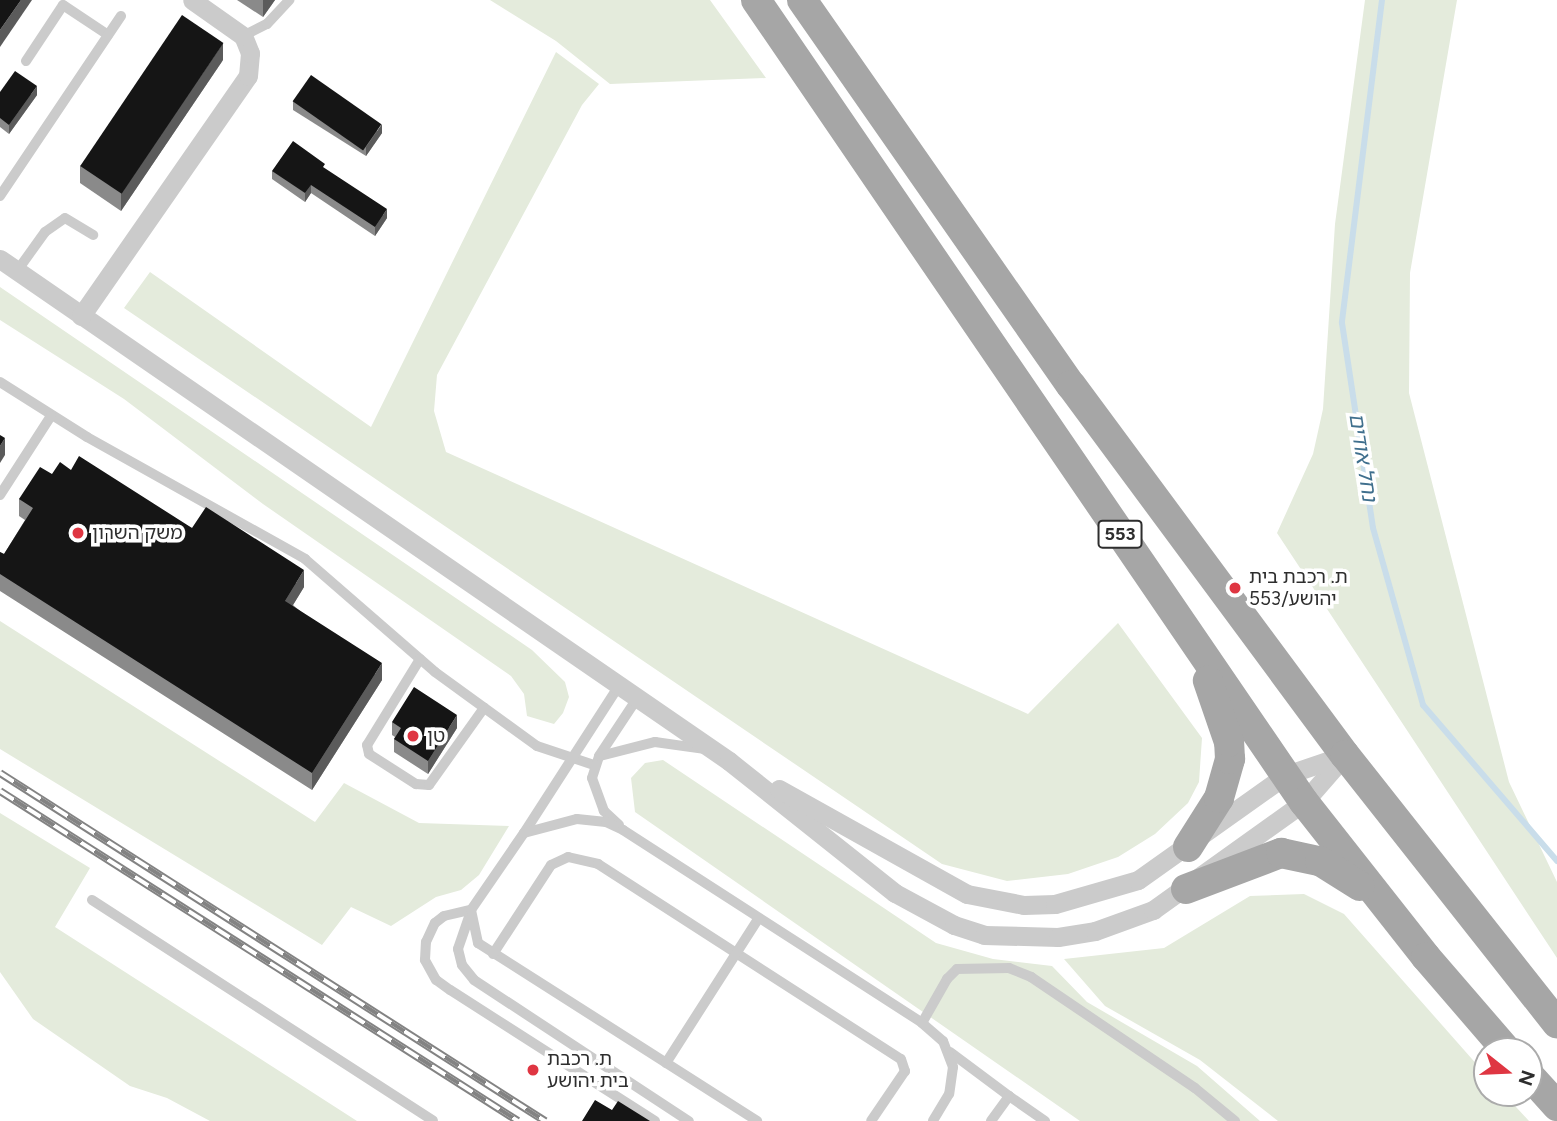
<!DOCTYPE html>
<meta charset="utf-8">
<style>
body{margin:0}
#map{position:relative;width:1557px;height:1121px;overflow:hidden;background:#fff;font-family:Figtree,"Noto Sans Hebrew",sans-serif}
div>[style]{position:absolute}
.green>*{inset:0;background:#e4ebdc}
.stream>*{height:6px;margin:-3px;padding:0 3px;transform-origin:3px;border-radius:3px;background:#c9ddea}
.lane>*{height:10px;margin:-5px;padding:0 5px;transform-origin:5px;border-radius:5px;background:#cbcbcb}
.street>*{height:19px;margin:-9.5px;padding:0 9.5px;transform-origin:9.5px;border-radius:9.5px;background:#cbcbcb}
.primary>*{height:30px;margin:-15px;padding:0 15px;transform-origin:15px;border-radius:15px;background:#a6a6a6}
.rail>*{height:8px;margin-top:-4px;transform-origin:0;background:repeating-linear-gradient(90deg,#fff 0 16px,#838383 0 32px);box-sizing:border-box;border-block:2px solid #838383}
.wall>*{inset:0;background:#8a8a8a}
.shaded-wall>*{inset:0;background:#5b5b5b}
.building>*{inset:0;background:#151515;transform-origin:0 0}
.dots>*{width:19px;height:19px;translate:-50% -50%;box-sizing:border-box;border:4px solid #fff;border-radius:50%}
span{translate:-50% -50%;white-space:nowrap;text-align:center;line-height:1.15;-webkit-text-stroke:7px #fff;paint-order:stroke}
.shield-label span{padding:2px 5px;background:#fff;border:2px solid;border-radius:5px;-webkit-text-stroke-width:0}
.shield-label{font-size:18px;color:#2e2e2e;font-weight:700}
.poi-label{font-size:19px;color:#2e2e2e}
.left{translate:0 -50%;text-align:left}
.water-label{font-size:21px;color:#3f6f8d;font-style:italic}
.north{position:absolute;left:1473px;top:1037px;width:70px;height:70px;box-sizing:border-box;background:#fff;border:2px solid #ababab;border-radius:50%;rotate:108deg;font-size:19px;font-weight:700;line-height:28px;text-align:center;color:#2e2e2e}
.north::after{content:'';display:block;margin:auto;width:24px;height:32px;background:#df3642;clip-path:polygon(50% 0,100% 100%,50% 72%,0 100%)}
</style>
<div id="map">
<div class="green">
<div style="clip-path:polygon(490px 0,710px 0,766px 78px,610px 84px,556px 41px)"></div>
<div style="clip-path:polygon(1365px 0,1457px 0,1410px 273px,1409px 393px,1509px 782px,1557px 882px,1557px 958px,1277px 533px,1313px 454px,1323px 409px,1335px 224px)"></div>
<div style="clip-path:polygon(556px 52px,599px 84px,582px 105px,437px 375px,434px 411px,446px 452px,1028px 714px,1118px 623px,1202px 738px,1199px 782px,1188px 803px,1155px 834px,1118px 857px,1068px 874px,1007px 881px,942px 864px,124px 308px,150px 272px,371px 427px)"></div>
<div style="clip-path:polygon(0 287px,532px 650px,565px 682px,569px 697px,563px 713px,554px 724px,527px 716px,524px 694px,511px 676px,263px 504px,124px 399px,0 320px)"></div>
<div style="clip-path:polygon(0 621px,315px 822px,344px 783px,419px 823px,509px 826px,479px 875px,461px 890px,436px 897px,391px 926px,351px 907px,322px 945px,0 749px)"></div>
<div style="clip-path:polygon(663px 760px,936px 943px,993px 959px,1052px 966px,1087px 1002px,1197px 1066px,1260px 1121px,1080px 1121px,635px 812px,631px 778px,645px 763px)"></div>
<div style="clip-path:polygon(0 813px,90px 868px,55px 927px,357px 1121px,210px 1121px,167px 1098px,130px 1086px,33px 1019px,0 972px)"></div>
<div style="clip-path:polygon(1304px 894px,1344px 914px,1487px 1076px,1487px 1093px,1503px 1093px,1529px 1121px,1278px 1121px,1200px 1060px,1105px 1006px,1064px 959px,1164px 948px,1250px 896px)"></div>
</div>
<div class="stream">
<div style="left:1382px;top:0;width:325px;rotate:97.1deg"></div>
<div style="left:1342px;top:323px;width:207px;rotate:81.4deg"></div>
<div style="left:1373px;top:528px;width:184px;rotate:74.2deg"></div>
<div style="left:1423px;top:705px;width:206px;rotate:49.3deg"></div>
</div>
<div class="lane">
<div style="left:243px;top:36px;width:27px;rotate:-27deg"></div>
<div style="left:267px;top:24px;width:33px;rotate:-47deg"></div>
<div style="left:26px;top:61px;width:67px;rotate:-56.5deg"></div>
<div style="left:63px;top:5px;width:54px;rotate:33.7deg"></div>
<div style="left:0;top:196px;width:217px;rotate:-56.1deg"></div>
<div style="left:17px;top:271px;width:48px;rotate:-54.3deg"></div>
<div style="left:45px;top:232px;width:24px;rotate:-35deg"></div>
<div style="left:65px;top:218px;width:33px;rotate:31deg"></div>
<div style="left:0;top:382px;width:103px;rotate:32.3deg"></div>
<div style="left:87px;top:437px;width:250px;rotate:29.2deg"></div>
<div style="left:305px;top:559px;width:172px;rotate:41deg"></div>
<div style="left:435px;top:672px;width:126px;rotate:36deg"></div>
<div style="left:537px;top:746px;width:60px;rotate:18.4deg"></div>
<div style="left:0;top:495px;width:94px;rotate:-57.2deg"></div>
<div style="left:420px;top:659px;width:101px;rotate:121.6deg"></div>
<div style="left:367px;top:745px;width:9px;rotate:77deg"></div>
<div style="left:369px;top:754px;width:56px;rotate:32.6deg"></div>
<div style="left:416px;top:784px;width:13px;rotate:4deg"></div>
<div style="left:429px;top:785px;width:95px;rotate:-54.5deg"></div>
<div style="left:600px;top:756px;width:57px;rotate:-14.3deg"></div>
<div style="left:655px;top:742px;width:49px;rotate:8.1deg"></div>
<div style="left:619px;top:825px;width:21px;rotate:-137deg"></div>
<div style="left:604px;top:811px;width:35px;rotate:-110deg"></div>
<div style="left:592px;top:778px;width:23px;rotate:-72deg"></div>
<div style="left:599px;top:756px;width:71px;rotate:-56.5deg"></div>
<div style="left:524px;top:833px;width:177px;rotate:-57.2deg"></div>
<div style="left:92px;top:900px;width:406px;rotate:32.9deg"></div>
<div style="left:471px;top:910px;width:34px;rotate:78deg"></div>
<div style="left:478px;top:943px;width:331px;rotate:32.5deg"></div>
<div style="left:470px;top:914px;width:37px;rotate:109deg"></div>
<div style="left:458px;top:949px;width:16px;rotate:76deg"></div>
<div style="left:462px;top:965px;width:19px;rotate:51deg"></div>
<div style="left:474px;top:980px;width:257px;rotate:33.3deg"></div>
<div style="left:493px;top:954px;width:106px;rotate:-56.9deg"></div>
<div style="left:551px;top:865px;width:19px;rotate:-25deg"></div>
<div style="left:568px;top:857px;width:31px;rotate:13deg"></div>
<div style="left:598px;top:864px;width:360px;rotate:32.8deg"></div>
<div style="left:901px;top:1059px;width:13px;rotate:72deg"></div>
<div style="left:905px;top:1071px;width:60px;rotate:124.2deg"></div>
<div style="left:922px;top:1023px;width:51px;rotate:-60.4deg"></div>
<div style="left:947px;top:979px;width:14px;rotate:-45deg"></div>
<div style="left:957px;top:969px;width:52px;rotate:-1.1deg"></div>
<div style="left:1009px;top:968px;width:24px;rotate:22deg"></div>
<div style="left:1031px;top:977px;width:198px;rotate:34.1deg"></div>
<div style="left:1195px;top:1088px;width:52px;rotate:39.5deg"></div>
<div style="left:950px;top:1052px;width:74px;rotate:36.7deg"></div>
<div style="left:666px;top:1063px;width:171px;rotate:-57.4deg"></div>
<div style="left:655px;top:1121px;width:243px;rotate:-147.4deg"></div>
<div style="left:450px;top:990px;width:17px;rotate:-144deg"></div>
<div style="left:436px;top:980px;width:23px;rotate:-119deg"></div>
<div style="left:425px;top:960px;width:18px;rotate:-87deg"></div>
<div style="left:426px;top:942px;width:21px;rotate:-65deg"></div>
<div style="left:435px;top:923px;width:11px;rotate:-38deg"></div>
<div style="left:444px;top:916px;width:28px;rotate:-13deg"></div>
<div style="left:471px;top:910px;width:93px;rotate:-55.5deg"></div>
<div style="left:524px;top:833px;width:55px;rotate:-14.8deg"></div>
<div style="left:577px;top:819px;width:29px;rotate:6deg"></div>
<div style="left:606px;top:822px;width:19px;rotate:25deg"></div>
<div style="left:623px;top:830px;width:356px;rotate:32.8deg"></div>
<div style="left:922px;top:1023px;width:28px;rotate:41deg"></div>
<div style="left:943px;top:1041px;width:28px;rotate:69deg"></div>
<div style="left:953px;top:1067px;width:27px;rotate:98deg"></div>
<div style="left:949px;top:1094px;width:31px;rotate:121deg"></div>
<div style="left:991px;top:1121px;width:31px;rotate:-54deg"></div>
<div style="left:1009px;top:1096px;width:44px;rotate:34.8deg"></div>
</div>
<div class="street">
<div style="left:0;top:259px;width:885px;rotate:34.55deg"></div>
<div style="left:729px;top:761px;width:212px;rotate:38.5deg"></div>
<div style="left:895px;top:893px;width:67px;rotate:28.5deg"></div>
<div style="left:954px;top:925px;width:32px;rotate:18deg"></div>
<div style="left:984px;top:935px;width:74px;rotate:1.5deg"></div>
<div style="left:1058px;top:937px;width:37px;rotate:-9deg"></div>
<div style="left:1095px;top:931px;width:62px;rotate:-19.9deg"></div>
<div style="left:1153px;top:910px;width:186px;rotate:-35.6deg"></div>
<div style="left:1304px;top:802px;width:62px;rotate:-48.9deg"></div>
<div style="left:81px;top:316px;width:292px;rotate:-55.2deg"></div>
<div style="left:248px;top:76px;width:23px;rotate:-85deg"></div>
<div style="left:250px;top:53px;width:18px;rotate:-112deg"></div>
<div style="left:243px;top:36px;width:62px;rotate:-144.8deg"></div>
<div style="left:779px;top:789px;width:215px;rotate:29.2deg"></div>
<div style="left:967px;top:894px;width:58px;rotate:10.9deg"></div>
<div style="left:1024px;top:905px;width:31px;rotate:-2deg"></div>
<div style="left:1055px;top:904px;width:86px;rotate:-16.1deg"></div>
<div style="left:1138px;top:880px;width:181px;rotate:-35.4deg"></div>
<div style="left:1286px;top:775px;width:62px;rotate:-18.7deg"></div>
</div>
<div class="primary">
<div style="left:756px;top:0;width:971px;rotate:55.66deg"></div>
<div style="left:1304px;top:802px;width:197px;rotate:51.8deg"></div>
<div style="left:1426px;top:957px;width:124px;rotate:49.2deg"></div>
<div style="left:802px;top:0;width:470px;rotate:55.1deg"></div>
<div style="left:1071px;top:385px;width:460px;rotate:53.5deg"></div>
<div style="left:1345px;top:755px;width:342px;rotate:51.7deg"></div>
<div style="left:1188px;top:847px;width:58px;rotate:-57.7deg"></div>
<div style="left:1219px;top:798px;width:41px;rotate:-74.2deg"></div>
<div style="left:1230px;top:759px;width:17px;rotate:-93deg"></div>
<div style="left:1229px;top:742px;width:65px;rotate:-109deg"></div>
<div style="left:1186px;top:889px;width:102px;rotate:-20.8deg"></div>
<div style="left:1281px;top:853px;width:40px;rotate:12deg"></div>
<div style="left:1320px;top:861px;width:47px;rotate:32deg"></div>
<div style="left:1529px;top:1075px;width:42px;rotate:47.9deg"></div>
</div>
<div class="rail">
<div style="left:0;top:773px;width:647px;rotate:32.56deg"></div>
<div style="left:0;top:791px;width:614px;rotate:32.5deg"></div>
</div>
<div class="wall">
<div style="clip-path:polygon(237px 0,275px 0,263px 17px)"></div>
<div style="clip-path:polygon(223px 60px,121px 211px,80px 183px,80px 166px)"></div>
<div style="clip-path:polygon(0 92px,37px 95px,9px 134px,0 127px)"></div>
<div style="clip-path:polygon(293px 101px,382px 133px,366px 156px,293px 110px)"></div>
<div style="clip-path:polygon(325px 169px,387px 218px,375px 236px,311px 193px,305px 202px,272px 179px,272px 171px)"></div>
<div style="clip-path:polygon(71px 470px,192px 528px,304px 587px,293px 605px,382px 680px,312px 790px,0 591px,0 552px,4px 554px,25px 520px,19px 516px,19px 499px,52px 474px)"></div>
<div style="clip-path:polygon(392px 722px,457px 728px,428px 774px,394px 752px,394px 739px,395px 737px,392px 735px)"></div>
</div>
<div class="shaded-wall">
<div style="clip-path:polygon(21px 0,32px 0,0 47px,0 30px)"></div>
<div style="clip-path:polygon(263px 0,275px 0,263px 17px)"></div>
<div style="clip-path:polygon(223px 43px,223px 60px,121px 211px,121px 194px)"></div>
<div style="clip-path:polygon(37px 86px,37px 95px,9px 134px,9px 125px)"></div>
<div style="clip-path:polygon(382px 124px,382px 133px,366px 156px,366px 147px)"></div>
<div style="clip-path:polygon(311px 185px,311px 193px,305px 202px,305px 193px)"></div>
<div style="clip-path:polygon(387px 209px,387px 218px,375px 236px,375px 227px)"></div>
<div style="clip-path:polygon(5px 438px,5px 455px,0 463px,0 446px)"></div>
<div style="clip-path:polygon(304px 570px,304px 587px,285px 618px,285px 601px)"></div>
<div style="clip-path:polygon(382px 663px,382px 680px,312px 790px,312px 773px)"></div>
<div style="clip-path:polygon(457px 715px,457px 728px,428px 774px,428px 761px)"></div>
</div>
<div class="building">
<div style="clip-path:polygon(0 0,21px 0,0 30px)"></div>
<div style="left:182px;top:15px;width:50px;height:182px;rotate:34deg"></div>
<div style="clip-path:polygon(15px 71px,37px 86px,9px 125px,0 118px,0 92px)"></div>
<div style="left:311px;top:75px;width:86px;height:32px;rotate:35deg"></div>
<div style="clip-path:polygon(293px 141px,325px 164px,323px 167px,387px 209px,375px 227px,311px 185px,305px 193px,272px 171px)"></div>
<div style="clip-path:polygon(0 435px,5px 438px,0 446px)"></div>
<div style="clip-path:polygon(79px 456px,192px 528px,206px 507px,304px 570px,285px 601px,382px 663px,312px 773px,0 574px,0 552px,4px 554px,33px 508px,19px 499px,40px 467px,52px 474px,60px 462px,71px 470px)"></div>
<div style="clip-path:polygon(414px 687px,457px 715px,428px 761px,394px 739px,401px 728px,392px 722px)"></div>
<div style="clip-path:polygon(595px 1100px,612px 1110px,618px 1101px,650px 1121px,582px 1121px)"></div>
</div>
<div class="dots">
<div style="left:78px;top:533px;background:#df3642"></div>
<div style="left:1235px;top:588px;background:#df3642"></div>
<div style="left:413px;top:736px;background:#df3642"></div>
<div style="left:533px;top:1070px;background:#df3642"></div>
</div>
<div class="shield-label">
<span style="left:1120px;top:534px">553</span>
</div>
<div class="poi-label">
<span class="left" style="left:92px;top:533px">משק השרון</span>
<span class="left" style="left:1249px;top:588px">ת. רכבת בית<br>יהושע/553</span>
<span class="left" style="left:427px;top:736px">טן</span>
<span class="left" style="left:547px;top:1070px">ת. רכבת<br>בית יהושע</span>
</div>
<div class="water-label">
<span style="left:1363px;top:457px;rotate:81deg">נחל אודים</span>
</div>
<div class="north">N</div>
</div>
